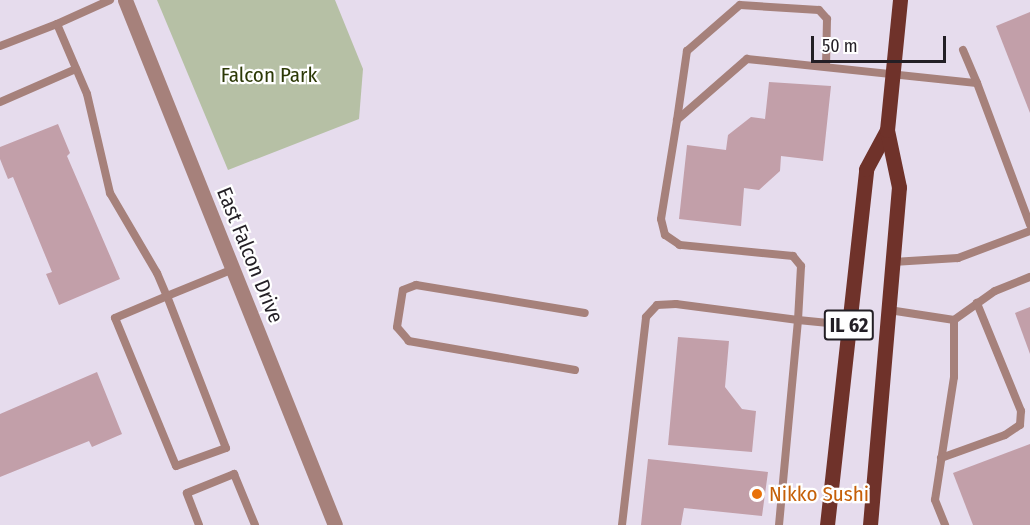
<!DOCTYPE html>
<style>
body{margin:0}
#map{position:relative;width:1030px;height:525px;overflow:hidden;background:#e6dced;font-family:"Fira Sans Condensed",sans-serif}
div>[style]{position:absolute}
.green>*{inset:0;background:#b6c0a5}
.building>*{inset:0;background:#c29fa9}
.service>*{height:8px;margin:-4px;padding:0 4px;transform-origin:4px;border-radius:4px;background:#a6817b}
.minor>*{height:15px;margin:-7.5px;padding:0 7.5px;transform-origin:7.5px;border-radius:7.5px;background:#a6817b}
.primary>*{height:15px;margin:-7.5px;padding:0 7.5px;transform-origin:7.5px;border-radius:7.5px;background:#6f322a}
.dots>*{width:16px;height:16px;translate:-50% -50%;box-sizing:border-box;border:3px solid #fff;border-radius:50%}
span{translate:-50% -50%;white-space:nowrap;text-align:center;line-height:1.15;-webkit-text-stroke:4.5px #fff;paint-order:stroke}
.shield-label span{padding:2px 4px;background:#fff;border:2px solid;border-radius:4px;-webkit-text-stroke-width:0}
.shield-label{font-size:20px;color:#231f25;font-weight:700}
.park-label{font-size:21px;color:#2c3906}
.street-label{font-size:21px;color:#231f25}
.food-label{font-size:21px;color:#c56008}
.left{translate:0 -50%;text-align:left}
.scale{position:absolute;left:811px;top:36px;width:135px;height:27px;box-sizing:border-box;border:3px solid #231f25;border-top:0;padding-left:8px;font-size:18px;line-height:21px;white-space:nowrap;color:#231f25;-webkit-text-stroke:4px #fff;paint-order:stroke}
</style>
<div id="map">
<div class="green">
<div style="clip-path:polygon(157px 0,335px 0,363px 69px,359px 119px,228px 170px)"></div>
</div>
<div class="building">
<div style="clip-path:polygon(1030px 12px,1030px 113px,996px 26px)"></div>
<div style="clip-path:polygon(769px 82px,831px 86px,823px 161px,781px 156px,780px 171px,759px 190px,744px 188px,741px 226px,679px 219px,687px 145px,726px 150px,728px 135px,751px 117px,765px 119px)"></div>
<div style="clip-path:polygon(58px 124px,70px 153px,67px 156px,120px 279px,59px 305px,46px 274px,52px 272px,13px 177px,8px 179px,0 159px,0 147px)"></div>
<div style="clip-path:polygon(1030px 307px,1030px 354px,1015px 313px)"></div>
<div style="clip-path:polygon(678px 337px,729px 341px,725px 387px,742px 409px,756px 411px,752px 452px,668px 445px)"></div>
<div style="clip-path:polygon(97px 372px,122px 434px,92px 447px,89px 441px,0 477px,0 414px)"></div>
<div style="clip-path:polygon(1030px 444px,1030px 525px,973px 525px,953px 473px)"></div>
<div style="clip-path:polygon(648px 459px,768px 472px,762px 516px,684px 508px,681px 525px,641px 525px)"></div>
</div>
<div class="service">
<div style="left:110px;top:0;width:58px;rotate:155.6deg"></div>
<div style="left:57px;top:24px;width:76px;rotate:66.8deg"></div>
<div style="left:87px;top:94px;width:102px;rotate:76.9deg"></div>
<div style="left:110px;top:193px;width:93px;rotate:59.6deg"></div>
<div style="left:157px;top:273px;width:25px;rotate:67deg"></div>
<div style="left:167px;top:296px;width:163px;rotate:68.8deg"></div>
<div style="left:226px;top:448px;width:53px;rotate:160.2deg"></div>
<div style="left:176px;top:466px;width:160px;rotate:-112.4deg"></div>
<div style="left:115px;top:318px;width:56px;rotate:-22.9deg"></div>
<div style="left:167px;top:296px;width:71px;rotate:-22.2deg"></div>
<div style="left:0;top:46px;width:61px;rotate:-21.1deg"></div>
<div style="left:963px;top:50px;width:36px;rotate:67deg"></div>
<div style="left:0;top:102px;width:83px;rotate:-23.5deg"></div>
<div style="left:677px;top:120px;width:70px;rotate:-81.8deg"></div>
<div style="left:687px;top:51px;width:70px;rotate:-41deg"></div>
<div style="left:740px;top:5px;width:79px;rotate:3.6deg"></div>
<div style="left:819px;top:10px;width:12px;rotate:48deg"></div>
<div style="left:827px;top:19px;width:47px;rotate:91.2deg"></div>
<div style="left:893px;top:262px;width:65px;rotate:-3.5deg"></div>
<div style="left:958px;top:258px;width:77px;rotate:-20.6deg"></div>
<div style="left:889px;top:310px;width:66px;rotate:8.7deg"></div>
<div style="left:954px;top:320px;width:57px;rotate:90deg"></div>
<div style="left:954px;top:377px;width:124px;rotate:98.8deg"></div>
<div style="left:935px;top:500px;width:27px;rotate:68deg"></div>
<div style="left:954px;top:320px;width:50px;rotate:-35.3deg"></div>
<div style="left:995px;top:291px;width:38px;rotate:-22deg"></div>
<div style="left:575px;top:370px;width:169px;rotate:-170.1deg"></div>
<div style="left:409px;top:341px;width:18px;rotate:-131deg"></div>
<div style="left:397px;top:327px;width:37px;rotate:-81deg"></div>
<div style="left:403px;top:290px;width:14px;rotate:-21deg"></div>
<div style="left:416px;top:285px;width:171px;rotate:9.4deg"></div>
<div style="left:941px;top:458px;width:68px;rotate:-19.8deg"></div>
<div style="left:1005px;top:435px;width:18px;rotate:-34deg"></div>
<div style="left:1020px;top:425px;width:14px;rotate:-86deg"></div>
<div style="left:1021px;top:411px;width:117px;rotate:-112.2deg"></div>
<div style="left:199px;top:525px;width:34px;rotate:-111deg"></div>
<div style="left:187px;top:493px;width:51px;rotate:-22deg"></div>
<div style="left:234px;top:474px;width:55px;rotate:67.6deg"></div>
<div style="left:622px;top:525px;width:209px;rotate:-83.4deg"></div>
<div style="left:646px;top:317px;width:16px;rotate:-47deg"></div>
<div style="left:657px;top:305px;width:19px;rotate:-3deg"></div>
<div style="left:676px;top:304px;width:123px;rotate:7.5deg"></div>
<div style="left:798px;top:320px;width:54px;rotate:-86.8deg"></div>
<div style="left:801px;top:266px;width:13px;rotate:-129deg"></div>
<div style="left:793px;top:256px;width:114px;rotate:-174.4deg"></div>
<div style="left:680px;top:245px;width:18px;rotate:-146deg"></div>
<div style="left:665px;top:235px;width:16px;rotate:-104deg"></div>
<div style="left:661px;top:219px;width:100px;rotate:-80.8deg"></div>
<div style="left:677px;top:120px;width:93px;rotate:-41.1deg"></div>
<div style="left:747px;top:59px;width:231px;rotate:6deg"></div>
<div style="left:977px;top:83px;width:152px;rotate:69.5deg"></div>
<div style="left:779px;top:525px;width:206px;rotate:-84.7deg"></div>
<div style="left:798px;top:320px;width:51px;rotate:5.6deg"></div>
</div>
<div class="minor">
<div style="left:125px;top:0;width:565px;rotate:68.2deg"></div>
</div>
<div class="primary">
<div style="left:827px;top:525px;width:358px;rotate:-83.7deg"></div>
<div style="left:866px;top:169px;width:44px;rotate:-61.7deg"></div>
<div style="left:870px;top:525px;width:339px;rotate:-85.1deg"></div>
<div style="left:899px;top:187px;width:58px;rotate:-101.9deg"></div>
<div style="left:887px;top:130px;width:131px;rotate:-84.3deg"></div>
</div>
<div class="dots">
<div style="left:757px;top:494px;background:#e8710a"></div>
</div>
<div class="shield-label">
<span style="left:849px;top:325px">IL 62</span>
</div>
<div class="park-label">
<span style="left:269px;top:75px">Falcon Park</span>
</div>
<div class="street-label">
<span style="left:250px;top:255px;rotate:68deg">East Falcon Drive</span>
</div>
<div class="food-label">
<span class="left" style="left:769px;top:494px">Nikko Sushi</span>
</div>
<div class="scale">50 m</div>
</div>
